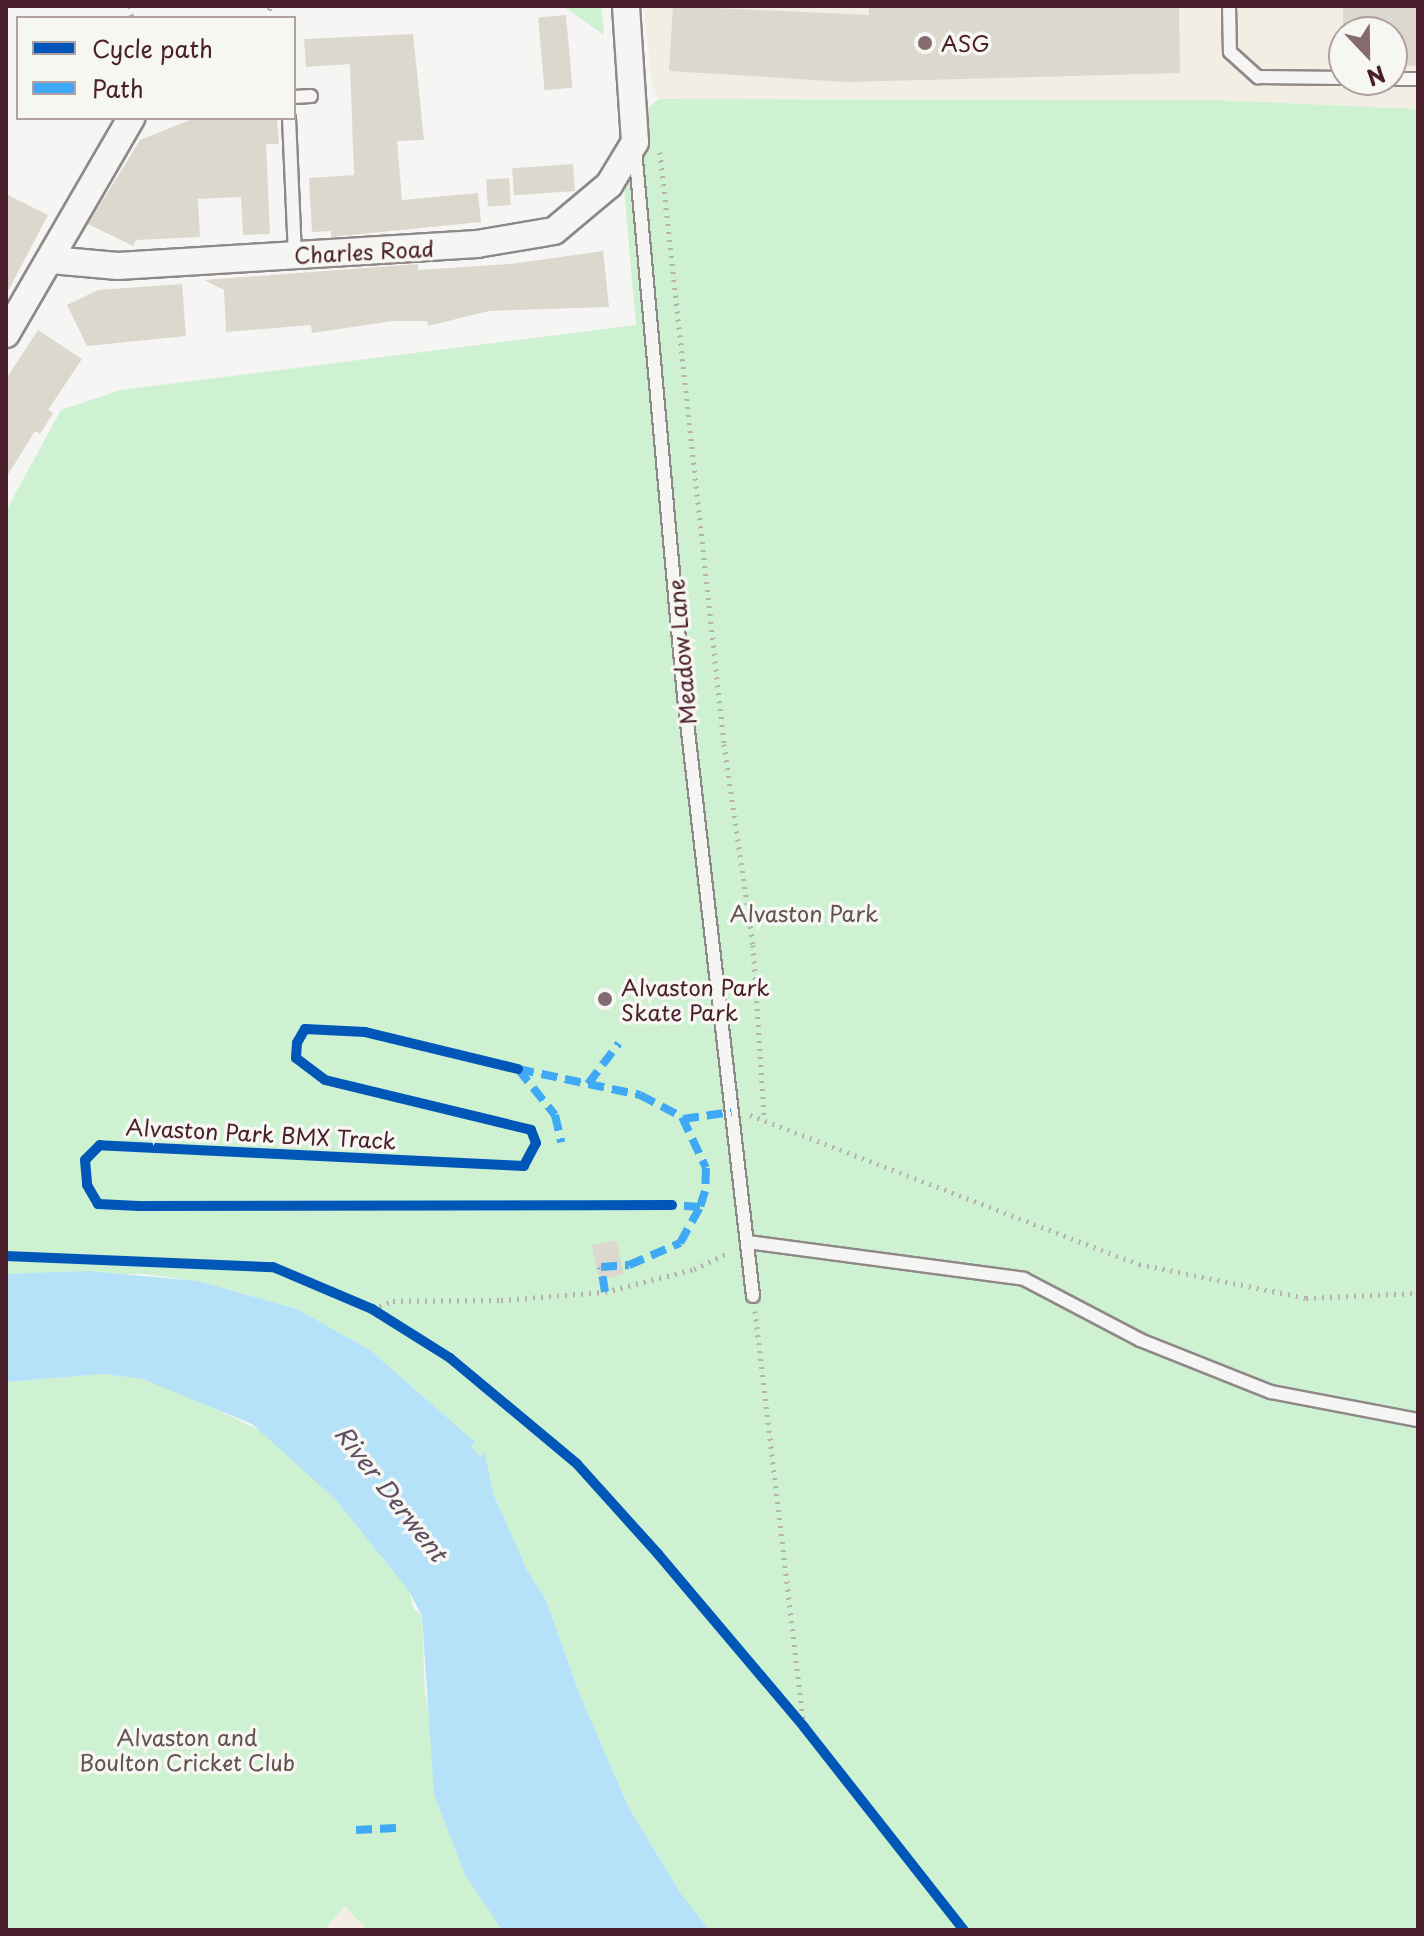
<!DOCTYPE html>
<style>
body{margin:0}
#map{position:relative;width:1424px;height:1936px;overflow:hidden;background:#f5f5f3;font-family:"Playpen Sans",sans-serif}
div>[style]{position:absolute}
.built>*{inset:0;background:#f2eee3}
.green>*{inset:0;background:#cdf1d1}
.water>*{inset:0;background:#b5e1f9}
.building>*{inset:0;background:#ddd8ce;transform-origin:0 0}
.path>*{height:5px;margin-top:-2.5px;transform-origin:0;background:repeating-linear-gradient(90deg,#b6b2b2 0 2px,transparent 0 8px)}
.roads{filter:drop-shadow(2px 0 #8f8788) drop-shadow(-2px 0 #8f8788) drop-shadow(0 2px #8f8788) drop-shadow(0 -2px #8f8788)}
.service>*{height:12px;margin:-6px;padding:0 6px;transform-origin:6px;border-radius:6px;background:#f5f5f3}
.minor>*{height:26px;margin:-13px;padding:0 13px;transform-origin:13px;border-radius:13px;background:#f5f5f3}
.quiet>*{height:8px;margin-top:-4px;transform-origin:0;background:repeating-linear-gradient(90deg,#3fa9f5 0 16px,transparent 0 24px)}
.cycleway>*{height:10px;margin:-5px;padding:0 5px;transform-origin:5px;border-radius:5px;background:#0057b8}
.dots>*{width:22px;height:22px;translate:-50% -50%;box-sizing:border-box;border:4px solid #f6f6f2;border-radius:50%}
span{translate:-50% -50%;white-space:nowrap;text-align:center;line-height:1.15;-webkit-text-stroke:7px #f6f6f2;paint-order:stroke}
.poi-label{font-size:22px;color:#4a1f2b}
.left{translate:0 -50%;text-align:left}
.street-label{font-size:22px;color:#4a1f2b}
.park-label{font-size:22px;color:#63524e}
.water-label{font-size:24px;color:#5e4e5f;font-style:italic}
.frame{position:absolute;inset:0;border:8px solid #4a1f2b;pointer-events:none}
.legend{position:absolute;left:16px;top:16px;width:280px;height:104px;box-sizing:border-box;background:#f6f6f2;border:2px solid #b1a0a2;margin:0;padding:10px 14px;list-style:none;font-size:24px;color:#4a1f2b}
.legend li{display:flex;align-items:center;gap:16px;height:40px}
.legend b{width:40px;border:2px solid #b1a0a2}
.north{position:absolute;left:1328px;top:16px;width:80px;height:80px;box-sizing:border-box;background:#f6f6f2;border:2px solid #b1a0a2;border-radius:50%;rotate:158deg;font-size:22px;font-weight:700;line-height:32px;text-align:center;color:#4a1f2b}
.north::after{content:'';display:block;margin:auto;width:28px;height:36px;background:#866a71;clip-path:polygon(50% 0,100% 100%,50% 72%,0 100%)}
</style>
<div id="map">
<div class="built">
<div style="clip-path:polygon(evenodd,644px 6px,1418px 6px,1418px 109px,1212px 100px,659px 99px,652px 85px,644px 6px,1344px 32px,1392px 32px,1392px 80px,1344px 80px,1344px 32px)"></div>
<div style="clip-path:polygon(345px 1906px,367px 1930px,324px 1930px)"></div>
</div>
<div class="green">
<div style="clip-path:polygon(563px 6px,601px 6px,604px 35px)"></div>
<div style="clip-path:polygon(659px 99px,1212px 100px,1418px 109px,1418px 1930px,709px 1930px,681px 1894px,629px 1808px,581px 1698px,546px 1600px,528px 1572px,493px 1493px,485px 1454px,480px 1457px,471px 1446px,475px 1442px,370px 1350px,297px 1309px,198px 1281px,144px 1274px,6px 1274px,6px 511px,61px 410px,121px 390px,636px 325px,619px 131px)"></div>
<div style="clip-path:polygon(103px 1374px,143px 1379px,179px 1391px,269px 1435px,335px 1499px,409px 1591px,414px 1609px,422px 1616px,425px 1694px,465px 1875px,502px 1930px,367px 1930px,345px 1906px,324px 1930px,6px 1930px,6px 1382px)"></div>
</div>
<div class="water">
<div style="clip-path:polygon(89px 1271px,198px 1281px,297px 1309px,370px 1350px,475px 1442px,471px 1446px,480px 1457px,485px 1453px,493px 1493px,528px 1572px,546px 1600px,581px 1698px,629px 1808px,681px 1894px,709px 1930px,502px 1930px,465px 1875px,434px 1794px,422px 1616px,409px 1591px,335px 1499px,252px 1424px,143px 1379px,103px 1374px,6px 1382px,6px 1274px)"></div>
</div>
<div class="building">
<div style="clip-path:polygon(673px 6px,869px 15px,869px 6px,1179px 6px,1180px 73px,847px 82px,669px 71px)"></div>
<div style="clip-path:polygon(1343px 6px,1418px 6px,1418px 66px,1392px 65px,1392px 32px,1343px 32px)"></div>
<div style="left:566px;top:15px;width:73px;height:28px;rotate:85deg"></div>
<div style="clip-path:polygon(413px 34px,424px 140px,397px 141px,402px 200px,478px 193px,481px 222px,331px 237px,331px 231px,312px 232px,309px 178px,354px 175px,350px 64px,306px 67px,304px 39px)"></div>
<div style="clip-path:polygon(195px 118px,277px 118px,279px 144px,266px 144px,270px 234px,243px 235px,241px 197px,198px 199px,200px 237px,136px 240px,133px 246px,88px 224px,140px 140px)"></div>
<div style="left:573px;top:164px;width:27px;height:61px;rotate:86deg"></div>
<div style="left:509px;top:178px;width:27px;height:23px;rotate:86deg"></div>
<div style="clip-path:polygon(6px 194px,48px 215px,6px 295px)"></div>
<div style="clip-path:polygon(603px 251px,609px 307px,489px 311px,428px 326px,427px 321px,393px 321px,312px 333px,311px 325px,226px 332px,224px 290px,204px 280px,418px 264px,418px 270px,511px 264px)"></div>
<div style="clip-path:polygon(182px 284px,186px 336px,87px 346px,67px 305px,98px 290px)"></div>
<div style="clip-path:polygon(38px 330px,82px 359px,48px 410px,53px 413px,40px 434px,35px 431px,6px 478px,6px 379px)"></div>
<div style="left:616px;top:1240px;width:35px;height:25px;rotate:77deg"></div>
</div>
<div class="path">
<div style="left:130px;top:6px;width:12px;rotate:81deg"></div>
<div style="left:269px;top:18px;width:12px;rotate:-85deg"></div>
<div style="left:660px;top:152px;width:595px;rotate:83.83deg"></div>
<div style="left:724px;top:744px;width:203px;rotate:81.8deg"></div>
<div style="left:753px;top:945px;width:172px;rotate:86.3deg"></div>
<div style="left:750px;top:1115px;width:417px;rotate:21deg"></div>
<div style="left:1139px;top:1264px;width:170px;rotate:11.5deg"></div>
<div style="left:1306px;top:1298px;width:112px;rotate:-2.6deg"></div>
<div style="left:372px;top:1309px;width:22px;rotate:-21deg"></div>
<div style="left:393px;top:1301px;width:108px;rotate:-0.5deg"></div>
<div style="left:501px;top:1300px;width:104px;rotate:-4.4deg"></div>
<div style="left:605px;top:1292px;width:92px;rotate:-14.5deg"></div>
<div style="left:694px;top:1269px;width:40px;rotate:-25deg"></div>
<div style="left:755px;top:1311px;width:419px;rotate:83.3deg"></div>
</div>
<div class="roads">
<div class="service">
<div style="left:1229px;top:6px;width:46px;rotate:88.8deg"></div>
<div style="left:1230px;top:52px;width:38px;rotate:42deg"></div>
<div style="left:1258px;top:77px;width:86px;rotate:0.7deg"></div>
<div style="left:1392px;top:79px;width:26px"></div>
<div style="left:294px;top:97px;width:17px;rotate:-3deg"></div>
<div style="left:289px;top:118px;width:137px;rotate:87.5deg"></div>
<div style="left:635px;top:149px;width:549px;rotate:84.88deg"></div>
<div style="left:684px;top:696px;width:604px;rotate:83.44deg"></div>
<div style="left:748px;top:1242px;width:278px;rotate:7.6deg"></div>
<div style="left:1024px;top:1279px;width:131px;rotate:27.7deg"></div>
<div style="left:1140px;top:1340px;width:141px;rotate:21.7deg"></div>
<div style="left:1271px;top:1392px;width:150px;rotate:10.8deg"></div>
</div>
<div class="minor">
<div style="left:51px;top:260px;width:67px;rotate:5.1deg"></div>
<div style="left:118px;top:266px;width:360px;rotate:-3.5deg"></div>
<div style="left:477px;top:244px;width:78px;rotate:-9.6deg"></div>
<div style="left:554px;top:231px;width:72px;rotate:-39.9deg"></div>
<div style="left:609px;top:185px;width:50px;rotate:-58.8deg"></div>
<div style="left:635px;top:142px;width:136px;rotate:-93.8deg"></div>
<div style="left:6px;top:334px;width:250px;rotate:-59.9deg"></div>
</div>
</div>
<div class="quiet">
<div style="left:518px;top:1069px;width:125px;rotate:12deg"></div>
<div style="left:640px;top:1095px;width:47px;rotate:27.6deg"></div>
<div style="left:682px;top:1117px;width:56px;rotate:64.8deg"></div>
<div style="left:706px;top:1168px;width:23px;rotate:92deg"></div>
<div style="left:705px;top:1191px;width:17px;rotate:107deg"></div>
<div style="left:700px;top:1207px;width:28px;rotate:-176deg"></div>
<div style="left:518px;top:1069px;width:59px;rotate:51.2deg"></div>
<div style="left:555px;top:1115px;width:28px;rotate:77deg"></div>
<div style="left:588px;top:1084px;width:51px;rotate:-52.9deg"></div>
<div style="left:683px;top:1119px;width:49px;rotate:-8.3deg"></div>
<div style="left:605px;top:1292px;width:25px;rotate:-99deg"></div>
<div style="left:601px;top:1267px;width:28px;rotate:-4deg"></div>
<div style="left:629px;top:1265px;width:56px;rotate:-23.3deg"></div>
<div style="left:680px;top:1243px;width:41px;rotate:-60.9deg"></div>
<div style="left:356px;top:1830px;width:40px;rotate:-2.9deg"></div>
</div>
<div class="cycleway">
<div style="left:518px;top:1069px;width:157px;rotate:-166.4deg"></div>
<div style="left:365px;top:1032px;width:60px;rotate:-177.1deg"></div>
<div style="left:305px;top:1029px;width:16px;rotate:120deg"></div>
<div style="left:297px;top:1043px;width:15px;rotate:94deg"></div>
<div style="left:296px;top:1058px;width:36px;rotate:37deg"></div>
<div style="left:325px;top:1080px;width:212px;rotate:13.6deg"></div>
<div style="left:531px;top:1130px;width:14px;rotate:69deg"></div>
<div style="left:536px;top:1143px;width:26px;rotate:118deg"></div>
<div style="left:524px;top:1166px;width:425px;rotate:-177.2deg"></div>
<div style="left:100px;top:1145px;width:21px;rotate:135deg"></div>
<div style="left:85px;top:1160px;width:25px;rotate:85deg"></div>
<div style="left:87px;top:1185px;width:22px;rotate:60deg"></div>
<div style="left:98px;top:1204px;width:41px;rotate:2.8deg"></div>
<div style="left:139px;top:1206px;width:533px;rotate:-0.11deg"></div>
<div style="left:6px;top:1256px;width:267px;rotate:2.4deg"></div>
<div style="left:273px;top:1267px;width:108px;rotate:23deg"></div>
<div style="left:372px;top:1309px;width:92px;rotate:32.1deg"></div>
<div style="left:450px;top:1358px;width:165px;rotate:39.8deg"></div>
<div style="left:577px;top:1464px;width:121px;rotate:48deg"></div>
<div style="left:658px;top:1554px;width:226px;rotate:49.8deg"></div>
<div style="left:804px;top:1727px;width:258px;rotate:51.8deg"></div>
</div>
<div class="dots">
<div style="left:925px;top:43px;background:#866a71"></div>
<div style="left:605px;top:999px;background:#866a71"></div>
</div>
<div class="poi-label">
<span class="left" style="left:941px;top:43px">ASG</span>
<span class="left" style="left:621px;top:999px">Alvaston Park<br>Skate Park</span>
</div>
<div class="street-label">
<span style="left:364px;top:251px;rotate:-3deg">Charles Road</span>
<span style="left:681px;top:652px;rotate:-95deg">Meadow Lane</span>
<span style="left:261px;top:1133px;rotate:3deg">Alvaston Park BMX Track</span>
</div>
<div class="park-label">
<span style="left:804px;top:913px">Alvaston Park</span>
<span style="left:187px;top:1749px">Alvaston and<br>Boulton Cricket Club</span>
</div>
<div class="water-label">
<span style="left:391px;top:1493px;rotate:52deg">River Derwent</span>
</div>
<div class="frame"></div>
<ul class="legend">
<li><b style="height:10px;background:#0057b8"></b>Cycle path</li>
<li><b style="height:10px;background:#3fa9f5"></b>Path</li>
</ul>
<div class="north">N</div>
</div>
